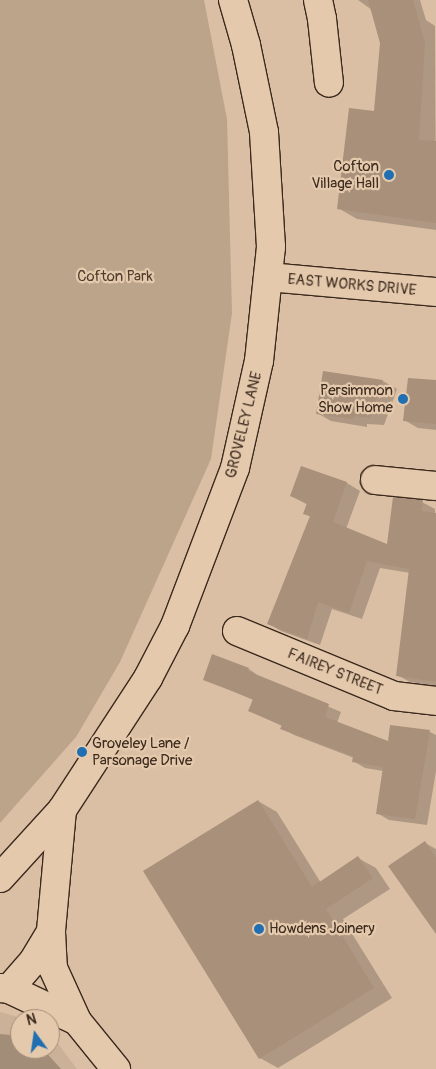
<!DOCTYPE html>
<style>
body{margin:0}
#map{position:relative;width:436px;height:1069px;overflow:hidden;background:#dabfa4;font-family:Pangolin,sans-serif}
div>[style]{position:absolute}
.built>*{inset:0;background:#cbb197}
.green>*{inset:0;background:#bca48a}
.shadow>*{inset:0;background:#0003}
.building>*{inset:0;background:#a8907a}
.roads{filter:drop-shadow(1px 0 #3b2a1e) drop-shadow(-1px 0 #3b2a1e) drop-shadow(0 1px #3b2a1e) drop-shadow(0 -1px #3b2a1e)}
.minor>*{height:28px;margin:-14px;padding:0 14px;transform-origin:14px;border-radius:14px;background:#e4c9ac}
.major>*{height:28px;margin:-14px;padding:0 14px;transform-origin:14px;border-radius:14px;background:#e4c9ac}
.dots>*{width:14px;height:14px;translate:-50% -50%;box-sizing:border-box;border:2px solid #e4c9ac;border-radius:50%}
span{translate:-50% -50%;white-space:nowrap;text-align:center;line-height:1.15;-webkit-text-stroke:4.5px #e4c9ac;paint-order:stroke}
.poi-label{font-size:15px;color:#3b2a1e}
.right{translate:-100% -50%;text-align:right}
.left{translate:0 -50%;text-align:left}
.park-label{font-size:15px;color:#4e3c2e}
.street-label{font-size:15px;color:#3b2a1e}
.north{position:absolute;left:10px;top:1009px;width:50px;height:50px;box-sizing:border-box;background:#e4c9ac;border:1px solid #a08973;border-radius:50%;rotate:346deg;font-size:14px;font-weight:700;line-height:20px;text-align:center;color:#3b2a1e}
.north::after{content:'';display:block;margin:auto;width:18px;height:22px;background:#1f6fb2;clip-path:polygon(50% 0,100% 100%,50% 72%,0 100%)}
</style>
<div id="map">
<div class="built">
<div style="clip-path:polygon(0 1012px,26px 1019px,20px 1019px,20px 1049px,50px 1049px,50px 1033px,77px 1069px,0 1069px)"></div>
</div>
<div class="green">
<div style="clip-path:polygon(0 0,204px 0,227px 119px,232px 313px,211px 459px,120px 662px,76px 737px,0 823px)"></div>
</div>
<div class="shadow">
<div style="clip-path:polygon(358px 0,420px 0,426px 20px,435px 26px,436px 230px,357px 219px,338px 208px,375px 112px,381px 43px,372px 10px)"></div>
<div style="clip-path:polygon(324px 372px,383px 381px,397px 389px,384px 425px,367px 424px,367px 427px,331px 421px,317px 413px)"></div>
<div style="clip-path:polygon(436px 381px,436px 430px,418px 428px,404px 420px)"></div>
<div style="clip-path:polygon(302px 467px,347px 483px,360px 491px,346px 529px,388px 546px,422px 502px,435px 509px,436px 686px,410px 682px,397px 675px,410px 573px,380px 568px,362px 619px,332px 609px,320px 645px,281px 631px,269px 624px,311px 517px,305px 514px,308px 505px,291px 496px)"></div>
<div style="clip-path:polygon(249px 669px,260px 677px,341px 712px,337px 723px,389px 743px,430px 732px,436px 735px,436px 771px,427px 825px,389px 820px,377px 813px,383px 771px,365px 768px,353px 761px,354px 758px,294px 735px,282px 728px,282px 726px,249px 711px,253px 700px,204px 679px)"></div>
<div style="clip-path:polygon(258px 801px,277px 812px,321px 883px,358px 858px,376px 868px,390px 889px,343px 919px,392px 998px,278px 1068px,260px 1058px)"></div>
<div style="clip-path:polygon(425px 843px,436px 849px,436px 927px)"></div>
<div style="clip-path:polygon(0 1034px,20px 1036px,20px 1049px,43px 1049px,61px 1069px,0 1069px)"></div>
</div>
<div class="building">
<div style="clip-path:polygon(368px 0,413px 0,425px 43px,419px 140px,436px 141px,436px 223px,337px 209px,349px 108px,374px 111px,380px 43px)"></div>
<div style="clip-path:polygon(323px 371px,383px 380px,370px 418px,354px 416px,353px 419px,316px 414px)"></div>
<div style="clip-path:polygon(408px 378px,436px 380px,436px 424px,403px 421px)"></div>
<div style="clip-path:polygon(301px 466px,347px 482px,333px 522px,387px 544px,393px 497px,423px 500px,421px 511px,436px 513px,436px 682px,396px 676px,409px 569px,367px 561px,349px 613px,318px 602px,307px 639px,267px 624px,310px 516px,303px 514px,307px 503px,290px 496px)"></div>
<div style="clip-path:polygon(212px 654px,249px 668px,248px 671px,329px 704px,325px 717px,388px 741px,390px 725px,430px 730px,415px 819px,376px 814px,383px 767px,352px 762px,353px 756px,280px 729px,282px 725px,248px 711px,253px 699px,203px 680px)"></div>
<div style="clip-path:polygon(258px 800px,312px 887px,358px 856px,373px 878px,326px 909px,374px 988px,259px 1059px,143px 871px)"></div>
<div style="clip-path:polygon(425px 841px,436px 858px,436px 934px,388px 866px)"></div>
</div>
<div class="roads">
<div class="minor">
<div style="left:318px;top:0;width:19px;rotate:78deg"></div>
<div style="left:322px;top:19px;width:64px;rotate:83.8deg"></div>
<div style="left:268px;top:277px;width:169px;rotate:5.1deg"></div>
<div style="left:375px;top:480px;width:61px;rotate:5.6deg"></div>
<div style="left:237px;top:631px;width:170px;rotate:22.5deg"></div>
<div style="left:394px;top:696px;width:42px;rotate:6.8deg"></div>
<div style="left:62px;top:810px;width:122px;rotate:95.2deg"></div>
<div style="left:51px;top:932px;width:36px;rotate:87deg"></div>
<div style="left:53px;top:968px;width:58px;rotate:65.6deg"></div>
<div style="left:77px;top:1021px;width:62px;rotate:50.9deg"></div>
<div style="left:0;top:988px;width:9px;rotate:6deg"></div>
<div style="left:9px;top:989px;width:75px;rotate:25.2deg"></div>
<div style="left:9px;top:989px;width:38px;rotate:-49deg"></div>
<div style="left:34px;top:960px;width:33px;rotate:-59deg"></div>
</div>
<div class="major">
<div style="left:0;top:878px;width:92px;rotate:-47.6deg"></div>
<div style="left:62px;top:810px;width:158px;rotate:-56.9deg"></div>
<div style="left:148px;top:678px;width:59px;rotate:-62.6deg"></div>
<div style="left:175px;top:626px;width:169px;rotate:-69.2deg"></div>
<div style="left:235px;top:468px;width:110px;rotate:-77.4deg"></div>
<div style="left:259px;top:361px;width:115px;rotate:-84deg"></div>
<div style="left:271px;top:247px;width:115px;rotate:-93.5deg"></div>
<div style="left:264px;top:132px;width:89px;rotate:-101.7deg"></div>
<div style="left:246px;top:45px;width:47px;rotate:-106.1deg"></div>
</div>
</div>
<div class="dots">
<div style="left:389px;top:175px;background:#1f6fb2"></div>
<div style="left:403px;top:399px;background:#1f6fb2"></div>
<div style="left:82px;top:752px;background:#1f6fb2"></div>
<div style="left:259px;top:929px;background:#1f6fb2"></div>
</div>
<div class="poi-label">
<span class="right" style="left:379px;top:175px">Cofton<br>Village Hall</span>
<span class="right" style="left:393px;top:399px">Persimmon<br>Show Home</span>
<span class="left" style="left:92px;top:752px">Groveley Lane /<br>Parsonage Drive</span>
<span class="left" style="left:269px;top:929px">Howdens Joinery</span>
</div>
<div class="park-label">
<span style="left:115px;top:277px">Cofton Park</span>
</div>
<div class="street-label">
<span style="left:352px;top:285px;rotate:5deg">EAST WORKS DRIVE</span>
<span style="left:244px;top:425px;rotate:-76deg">GROVELEY LANE</span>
<span style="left:335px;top:672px;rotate:22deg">FAIREY STREET</span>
</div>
<div class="north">N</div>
</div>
